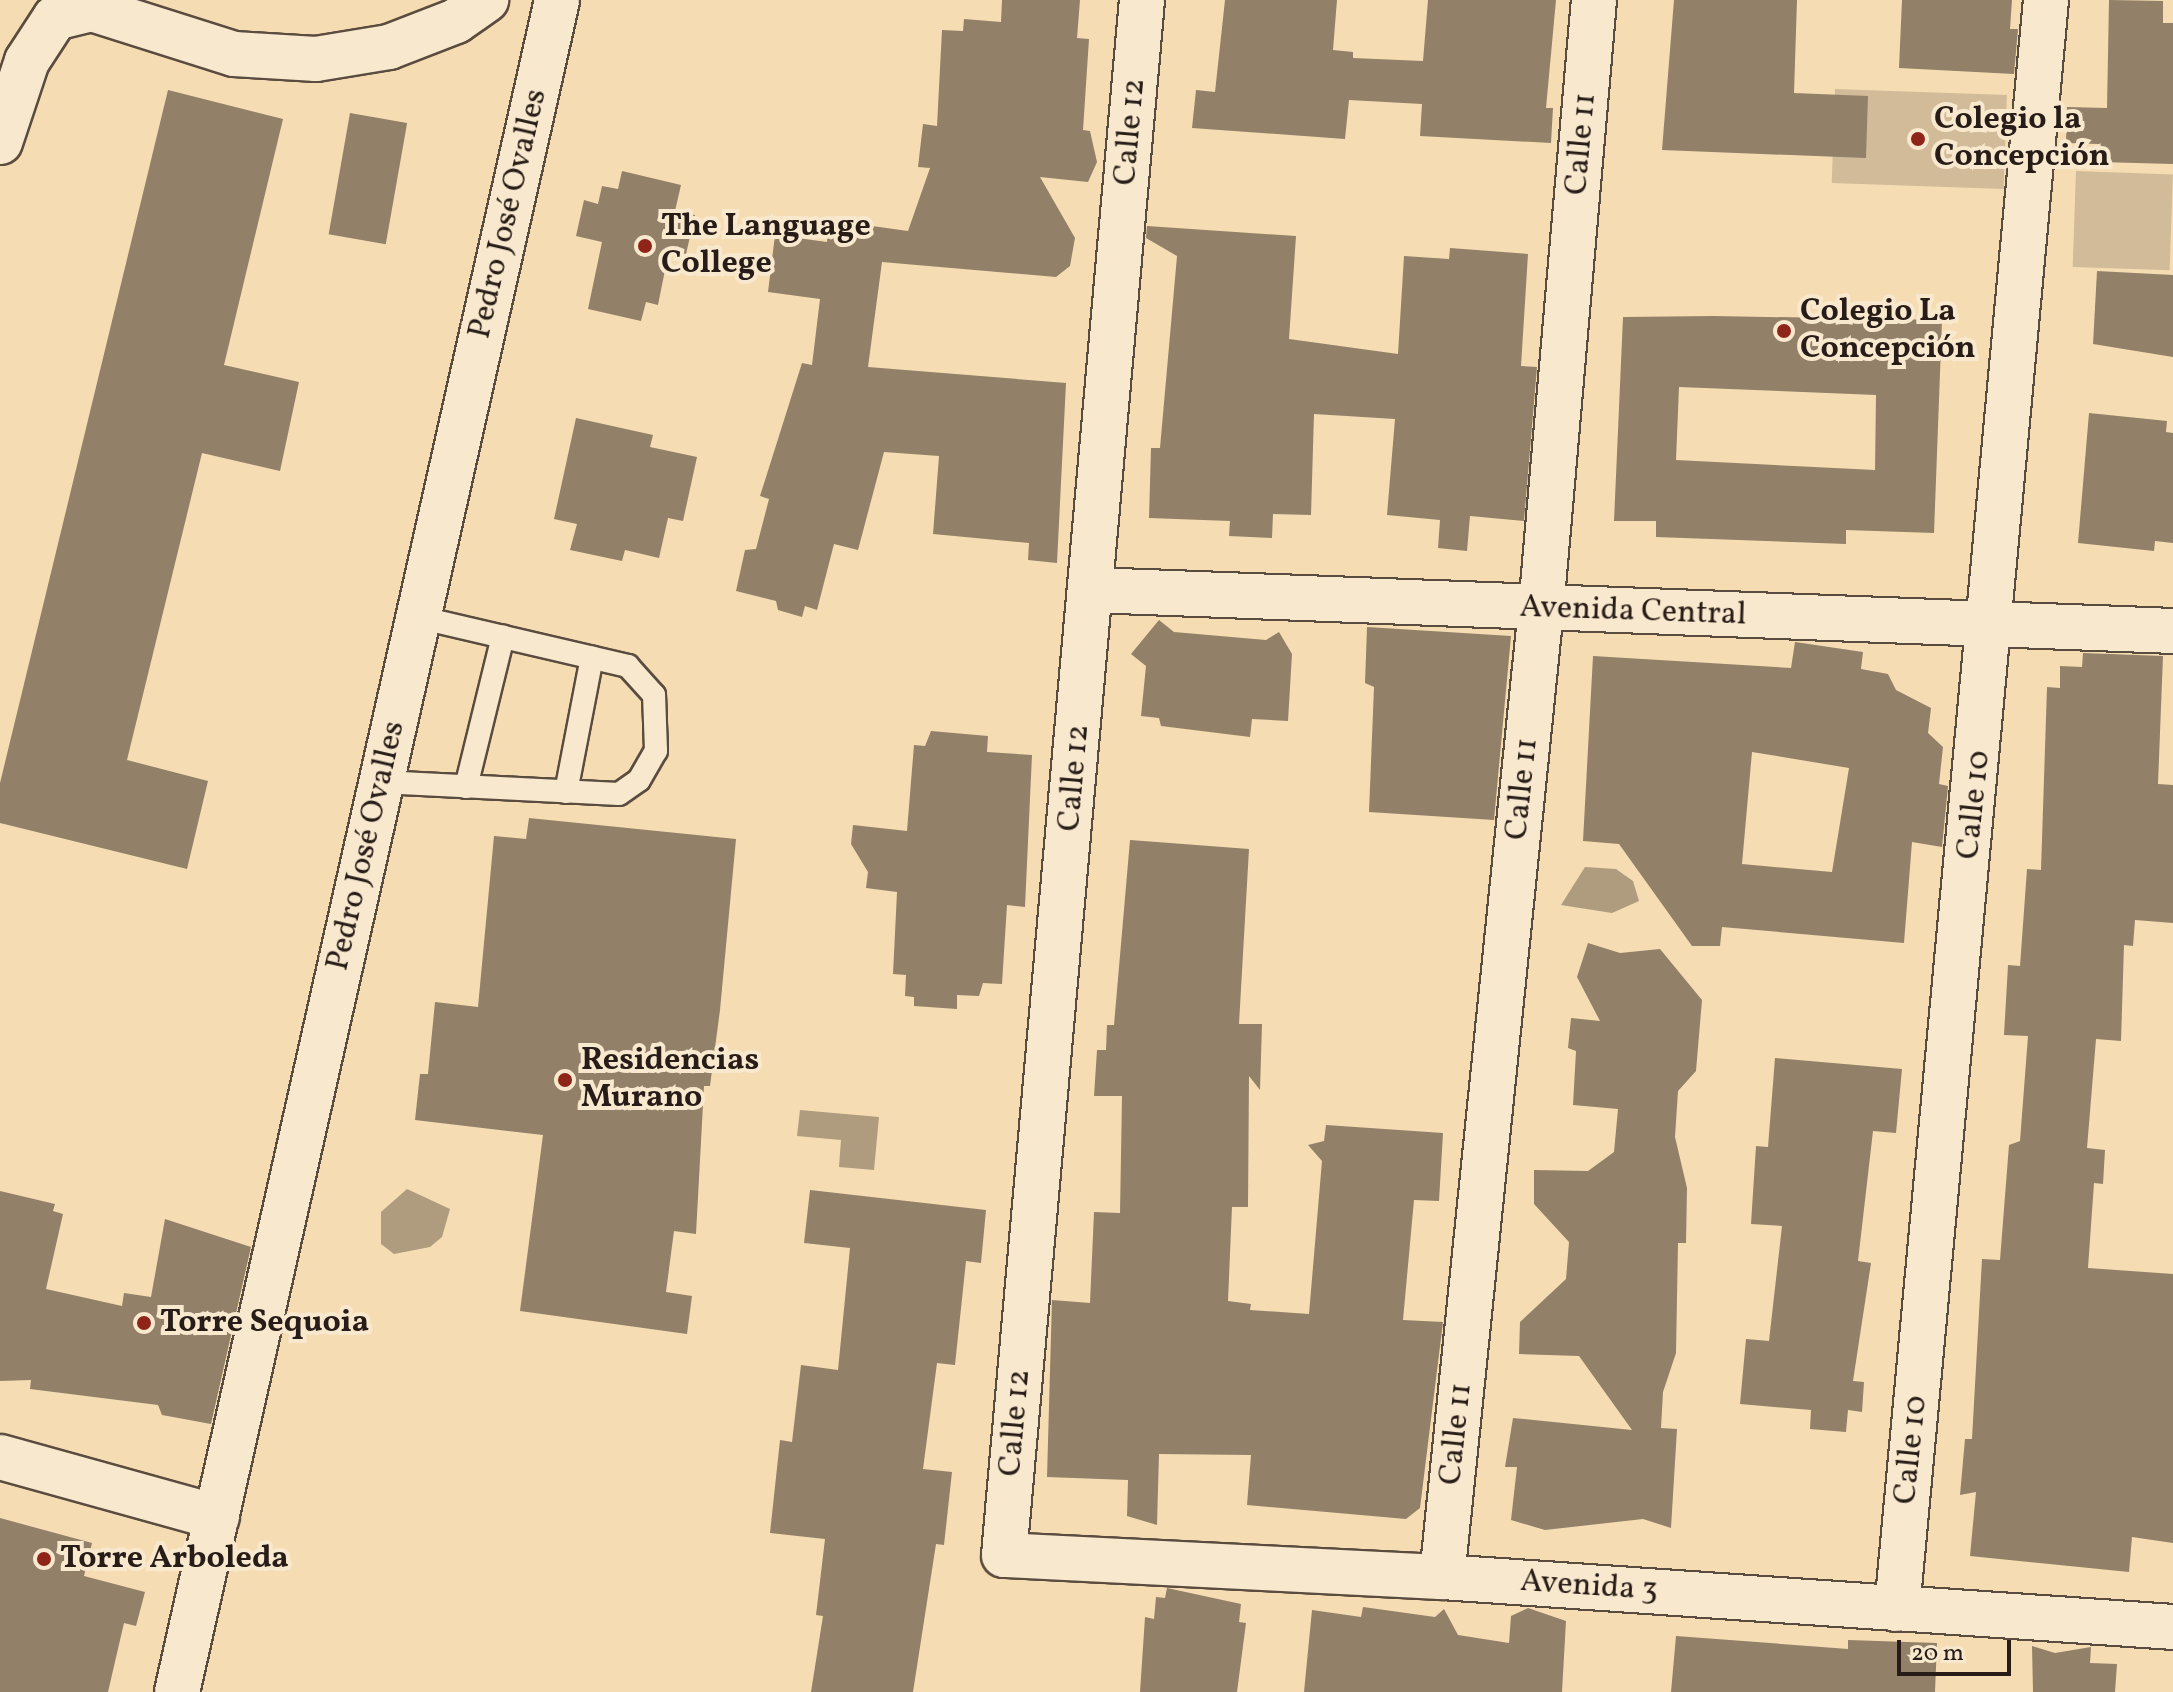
<!DOCTYPE html>
<meta charset="utf-8">
<style>
body{margin:0}
#map{position:relative;width:2173px;height:1692px;overflow:hidden;background:#f5dcb3;font-family:Vollkorn,serif}
div>[style]{position:absolute}
.green>*{inset:0;background:#d2bb98;transform-origin:0 0}
.water>*{inset:0;background:#af9b7e}
.building>*{inset:0;background:#928068;transform-origin:0 0}
.roads{filter:drop-shadow(2px 0 #5a4c3e) drop-shadow(-2px 0 #5a4c3e) drop-shadow(0 2px #5a4c3e) drop-shadow(0 -2px #5a4c3e)}
.service>*{height:22px;margin:-11px;padding:0 11px;transform-origin:11px;border-radius:11px;background:#f8e8ce}
.minor>*{height:44px;margin:-22px;padding:0 22px;transform-origin:22px;border-radius:22px;background:#f8e8ce}
.dots>*{width:22px;height:22px;translate:-50% -50%;box-sizing:border-box;border:4px solid #f8e8ce;border-radius:50%}
span{translate:-50% -50%;white-space:nowrap;text-align:center;line-height:1.15;-webkit-text-stroke:8px #f8e8ce;paint-order:stroke}
.poi-label{font-size:32px;color:#271c17;font-weight:700}
.left{translate:0 -50%;text-align:left}
.street-label{font-size:32px;color:#271c17}
.scale{position:absolute;left:1897px;top:1640px;width:114px;height:36px;box-sizing:border-box;border:4px solid #271c17;border-top:0;padding-left:10px;font-size:24px;line-height:28px;white-space:nowrap;color:#271c17;-webkit-text-stroke:6px #f8e8ce;paint-order:stroke}
</style>
<div id="map">
<div class="green">
<div style="left:1835px;top:89px;width:172px;height:94px;rotate:2deg"></div>
<div style="left:2076px;top:171px;width:97px;height:96px;rotate:2deg"></div>
</div>
<div class="water">
<div style="clip-path:polygon(1585px 867px,1616px 869px,1633px 881px,1639px 901px,1612px 913px,1561px 905px)"></div>
<div style="clip-path:polygon(800px 1110px,879px 1117px,874px 1170px,839px 1167px,841px 1140px,797px 1136px)"></div>
<div style="clip-path:polygon(407px 1189px,450px 1209px,442px 1237px,430px 1247px,394px 1254px,381px 1244px,381px 1212px)"></div>
</div>
<div class="building">
<div style="clip-path:polygon(1002px 0,1080px 0,1077px 38px,1089px 39px,1083px 130px,1090px 131px,1097px 162px,1088px 182px,1040px 177px,1075px 238px,1070px 266px,1056px 277px,882px 262px,868px 367px,1066px 383px,1057px 563px,1028px 560px,1029px 543px,933px 534px,939px 456px,884px 452px,858px 550px,834px 544px,817px 610px,805px 606px,802px 617px,778px 610px,776px 601px,736px 591px,745px 550px,756px 549px,769px 499px,760px 496px,802px 363px,812px 365px,820px 299px,768px 292px,775px 235px,827px 242px,829px 220px,908px 231px,930px 168px,918px 167px,923px 124px,937px 126px,942px 30px,963px 31px,964px 19px,1001px 22px)"></div>
<div style="clip-path:polygon(1225px 0,1337px 0,1333px 50px,1353px 52px,1353px 58px,1423px 61px,1428px 0,1556px 0,1546px 108px,1553px 108px,1551px 143px,1420px 136px,1422px 104px,1349px 100px,1345px 139px,1192px 128px,1196px 90px,1215px 92px)"></div>
<div style="clip-path:polygon(1674px 0,1797px 0,1794px 93px,1868px 96px,1866px 158px,1662px 150px)"></div>
<div style="clip-path:polygon(1902px 0,2012px 0,2010px 29px,2018px 29px,2014px 74px,1899px 68px)"></div>
<div style="clip-path:polygon(2109px 0,2163px 1px,2163px 23px,2173px 23px,2173px 164px,2099px 162px,2099px 144px,2066px 143px,2067px 107px,2107px 108px)"></div>
<div style="clip-path:polygon(168px 90px,283px 119px,224px 365px,299px 382px,280px 471px,202px 453px,127px 760px,208px 781px,187px 869px,0 823px,0 783px)"></div>
<div style="left:350px;top:113px;width:58px;height:123px;rotate:10deg"></div>
<div style="clip-path:polygon(622px 171px,681px 185px,675px 211px,695px 215px,686px 254px,669px 250px,658px 305px,646px 302px,641px 321px,588px 309px,602px 242px,576px 236px,584px 200px,598px 204px,602px 186px,618px 189px)"></div>
<div style="clip-path:polygon(1147px 226px,1296px 236px,1289px 339px,1398px 354px,1404px 256px,1449px 259px,1450px 248px,1528px 254px,1521px 366px,1537px 367px,1524px 521px,1470px 516px,1467px 551px,1438px 548px,1440px 520px,1387px 515px,1395px 419px,1314px 414px,1311px 515px,1273px 514px,1272px 538px,1229px 536px,1230px 521px,1149px 518px,1151px 448px,1160px 448px,1177px 256px,1146px 238px)"></div>
<div style="clip-path:polygon(2097px 271px,2173px 275px,2173px 357px,2093px 344px)"></div>
<div style="clip-path:polygon(evenodd,1714px 316px,1942px 320px,1934px 533px,1846px 530px,1846px 544px,1656px 537px,1656px 521px,1614px 521px,1623px 317px,1714px 316px,1679px 387px,1876px 395px,1875px 470px,1676px 460px,1679px 387px)"></div>
<div style="clip-path:polygon(2089px 413px,2167px 421px,2166px 432px,2173px 433px,2173px 543px,2155px 541px,2154px 551px,2078px 543px)"></div>
<div style="clip-path:polygon(576px 418px,653px 435px,650px 447px,697px 457px,683px 521px,668px 518px,659px 558px,625px 550px,622px 561px,570px 550px,577px 524px,554px 519px)"></div>
<div style="clip-path:polygon(1159px 620px,1174px 632px,1266px 640px,1279px 632px,1292px 654px,1288px 721px,1252px 719px,1250px 737px,1161px 726px,1159px 718px,1141px 716px,1146px 666px,1131px 654px)"></div>
<div style="clip-path:polygon(1367px 627px,1511px 636px,1494px 820px,1369px 812px,1374px 687px,1365px 683px)"></div>
<div style="clip-path:polygon(evenodd,1795px 642px,1863px 652px,1861px 669px,1888px 674px,1896px 690px,1931px 708px,1928px 733px,1943px 747px,1939px 784px,1948px 786px,1942px 847px,1912px 842px,1904px 943px,1722px 927px,1720px 946px,1692px 946px,1619px 844px,1583px 841px,1593px 656px,1791px 668px,1795px 642px,1752px 752px,1849px 768px,1832px 872px,1742px 864px,1752px 752px)"></div>
<div style="clip-path:polygon(2083px 653px,2163px 656px,2158px 784px,2173px 785px,2173px 923px,2135px 920px,2133px 946px,2124px 945px,2121px 1041px,2096px 1039px,2087px 1148px,2105px 1150px,2103px 1184px,2094px 1183px,2088px 1268px,2173px 1274px,2173px 1543px,2132px 1537px,2129px 1572px,1970px 1556px,1976px 1492px,1960px 1495px,1965px 1439px,1972px 1439px,1982px 1259px,2000px 1260px,2009px 1145px,2020px 1141px,2028px 1036px,2004px 1035px,2008px 965px,2020px 966px,2027px 869px,2041px 870px,2047px 687px,2060px 688px,2060px 666px,2082px 667px)"></div>
<div style="clip-path:polygon(931px 731px,988px 736px,987px 752px,1032px 755px,1025px 907px,1007px 905px,1002px 984px,983px 983px,979px 996px,957px 995px,957px 1009px,914px 1006px,914px 997px,905px 996px,906px 975px,893px 974px,897px 892px,866px 888px,868px 872px,851px 844px,853px 825px,907px 831px,914px 745px,925px 746px)"></div>
<div style="clip-path:polygon(529px 818px,736px 839px,720px 1010px,710px 1086px,704px 1086px,696px 1234px,674px 1231px,666px 1292px,692px 1296px,687px 1334px,520px 1311px,543px 1135px,415px 1120px,420px 1074px,428px 1074px,435px 1002px,478px 1007px,494px 836px,526px 839px)"></div>
<div style="clip-path:polygon(1130px 840px,1249px 849px,1239px 1024px,1262px 1024px,1260px 1090px,1249px 1076px,1248px 1207px,1232px 1207px,1228px 1301px,1251px 1304px,1250px 1310px,1309px 1314px,1322px 1161px,1308px 1145px,1324px 1141px,1326px 1125px,1443px 1133px,1439px 1201px,1414px 1200px,1403px 1320px,1443px 1322px,1420px 1508px,1406px 1519px,1247px 1505px,1251px 1455px,1159px 1454px,1157px 1525px,1127px 1516px,1128px 1480px,1047px 1477px,1052px 1300px,1090px 1303px,1094px 1212px,1120px 1213px,1122px 1096px,1094px 1096px,1097px 1050px,1106px 1050px,1107px 1025px,1114px 1025px)"></div>
<div style="clip-path:polygon(1588px 943px,1620px 953px,1660px 949px,1702px 1000px,1696px 1071px,1678px 1091px,1675px 1137px,1687px 1188px,1686px 1243px,1678px 1243px,1676px 1353px,1663px 1392px,1661px 1428px,1677px 1429px,1671px 1528px,1643px 1519px,1545px 1530px,1511px 1520px,1517px 1467px,1505px 1467px,1513px 1418px,1632px 1430px,1579px 1356px,1519px 1354px,1520px 1322px,1566px 1279px,1569px 1242px,1534px 1204px,1534px 1170px,1588px 1171px,1614px 1152px,1618px 1109px,1573px 1105px,1576px 1051px,1568px 1048px,1571px 1018px,1600px 1021px,1577px 977px)"></div>
<div style="clip-path:polygon(1775px 1058px,1902px 1069px,1896px 1133px,1873px 1131px,1858px 1261px,1871px 1263px,1853px 1381px,1864px 1382px,1862px 1412px,1848px 1410px,1846px 1432px,1810px 1429px,1811px 1410px,1740px 1404px,1746px 1339px,1769px 1341px,1782px 1226px,1751px 1224px,1756px 1146px,1768px 1147px)"></div>
<div style="clip-path:polygon(810px 1190px,986px 1210px,981px 1263px,966px 1261px,955px 1365px,937px 1363px,923px 1469px,952px 1472px,944px 1545px,936px 1544px,913px 1692px,811px 1692px,823px 1616px,816px 1615px,825px 1539px,770px 1533px,780px 1440px,792px 1442px,801px 1365px,838px 1370px,850px 1248px,804px 1243px)"></div>
<div style="clip-path:polygon(0 1191px,55px 1204px,53px 1211px,63px 1214px,46px 1289px,122px 1306px,124px 1293px,151px 1297px,165px 1219px,251px 1247px,211px 1424px,162px 1415px,158px 1405px,30px 1389px,31px 1380px,0 1381px)"></div>
<div style="clip-path:polygon(0 1518px,92px 1543px,84px 1576px,145px 1592px,136px 1626px,124px 1623px,108px 1692px,0 1692px)"></div>
<div style="clip-path:polygon(1167px 1588px,1241px 1604px,1239px 1622px,1246px 1623px,1237px 1692px,1140px 1692px,1145px 1617px,1154px 1619px,1156px 1597px,1165px 1598px)"></div>
<div style="clip-path:polygon(1363px 1607px,1435px 1617px,1444px 1609px,1458px 1635px,1509px 1643px,1511px 1616px,1528px 1608px,1566px 1621px,1562px 1692px,1304px 1692px,1312px 1610px,1361px 1617px)"></div>
<div style="clip-path:polygon(1676px 1636px,1848px 1649px,1848px 1640px,1937px 1643px,1935px 1692px,1671px 1692px)"></div>
<div style="clip-path:polygon(2032px 1646px,2055px 1653px,2091px 1647px,2090px 1663px,2117px 1664px,2115px 1692px,2033px 1692px)"></div>
</div>
<div class="roads">
<div class="service">
<div style="left:381px;top:782px;width:238px;rotate:2.9deg"></div>
<div style="left:619px;top:794px;width:24px;rotate:-35deg"></div>
<div style="left:639px;top:780px;width:34px;rotate:-60deg"></div>
<div style="left:656px;top:751px;width:56px;rotate:-92deg"></div>
<div style="left:654px;top:695px;width:39px;rotate:-132deg"></div>
<div style="left:628px;top:666px;width:216px;rotate:-166.9deg"></div>
<div style="left:466px;top:787px;width:155px;rotate:-76.2deg"></div>
<div style="left:566px;top:792px;width:137px;rotate:-79.1deg"></div>
</div>
<div class="minor">
<div style="left:1142px;top:0;width:1561px;rotate:95.07deg"></div>
<div style="left:1004px;top:1555px;width:439px;rotate:2.9deg"></div>
<div style="left:1442px;top:1577px;width:733px;rotate:3.91deg"></div>
<div style="left:0;top:142px;width:85px;rotate:-71.6deg"></div>
<div style="left:27px;top:61px;width:51px;rotate:-56.9deg"></div>
<div style="left:55px;top:18px;width:38px;rotate:-14deg"></div>
<div style="left:92px;top:9px;width:149px;rotate:17.6deg"></div>
<div style="left:234px;top:54px;width:82px;rotate:3.5deg"></div>
<div style="left:316px;top:59px;width:74px;rotate:-9.3deg"></div>
<div style="left:389px;top:47px;width:72px;rotate:-21.2deg"></div>
<div style="left:456px;top:21px;width:37px;rotate:-35deg"></div>
<div style="left:1092px;top:590px;width:1082px;rotate:2.17deg"></div>
<div style="left:0;top:1457px;width:225px;rotate:15.5deg"></div>
<div style="left:1442px;top:1577px;width:973px;rotate:-84.16deg"></div>
<div style="left:1541px;top:609px;width:611px;rotate:-85.03deg"></div>
<div style="left:1897px;top:1609px;width:1616px;rotate:-84.71deg"></div>
<div style="left:177px;top:1692px;width:1734px;rotate:-77.34deg"></div>
</div>
</div>
<div class="dots">
<div style="left:1918px;top:139px;background:#8f2418"></div>
<div style="left:645px;top:246px;background:#8f2418"></div>
<div style="left:1784px;top:331px;background:#8f2418"></div>
<div style="left:565px;top:1080px;background:#8f2418"></div>
<div style="left:144px;top:1323px;background:#8f2418"></div>
<div style="left:44px;top:1559px;background:#8f2418"></div>
</div>
<div class="poi-label">
<span class="left" style="left:1934px;top:139px">Colegio la<br>Concepción</span>
<span class="left" style="left:661px;top:246px">The Language<br>College</span>
<span class="left" style="left:1800px;top:331px">Colegio La<br>Concepción</span>
<span class="left" style="left:581px;top:1080px">Residencias<br>Murano</span>
<span class="left" style="left:160px;top:1323px">Torre Sequoia</span>
<span class="left" style="left:60px;top:1559px">Torre Arboleda</span>
</div>
<div class="street-label">
<span style="left:1131px;top:132px;rotate:-85deg">Calle 12</span>
<span style="left:1582px;top:144px;rotate:-85deg">Calle 11</span>
<span style="left:509px;top:214px;rotate:-77deg">Pedro José Ovalles</span>
<span style="left:1633px;top:612px;rotate:2deg">Avenida Central</span>
<span style="left:1075px;top:778px;rotate:-85deg">Calle 12</span>
<span style="left:1523px;top:789px;rotate:-84deg">Calle 11</span>
<span style="left:1975px;top:805px;rotate:-84deg">Calle 10</span>
<span style="left:367px;top:846px;rotate:-77deg">Pedro José Ovalles</span>
<span style="left:1016px;top:1423px;rotate:-85deg">Calle 12</span>
<span style="left:1457px;top:1434px;rotate:-84deg">Calle 11</span>
<span style="left:1912px;top:1450px;rotate:-84deg">Calle 10</span>
<span style="left:1589px;top:1587px;rotate:4deg">Avenida 3</span>
</div>
<div class="scale">20 m</div>
</div>
